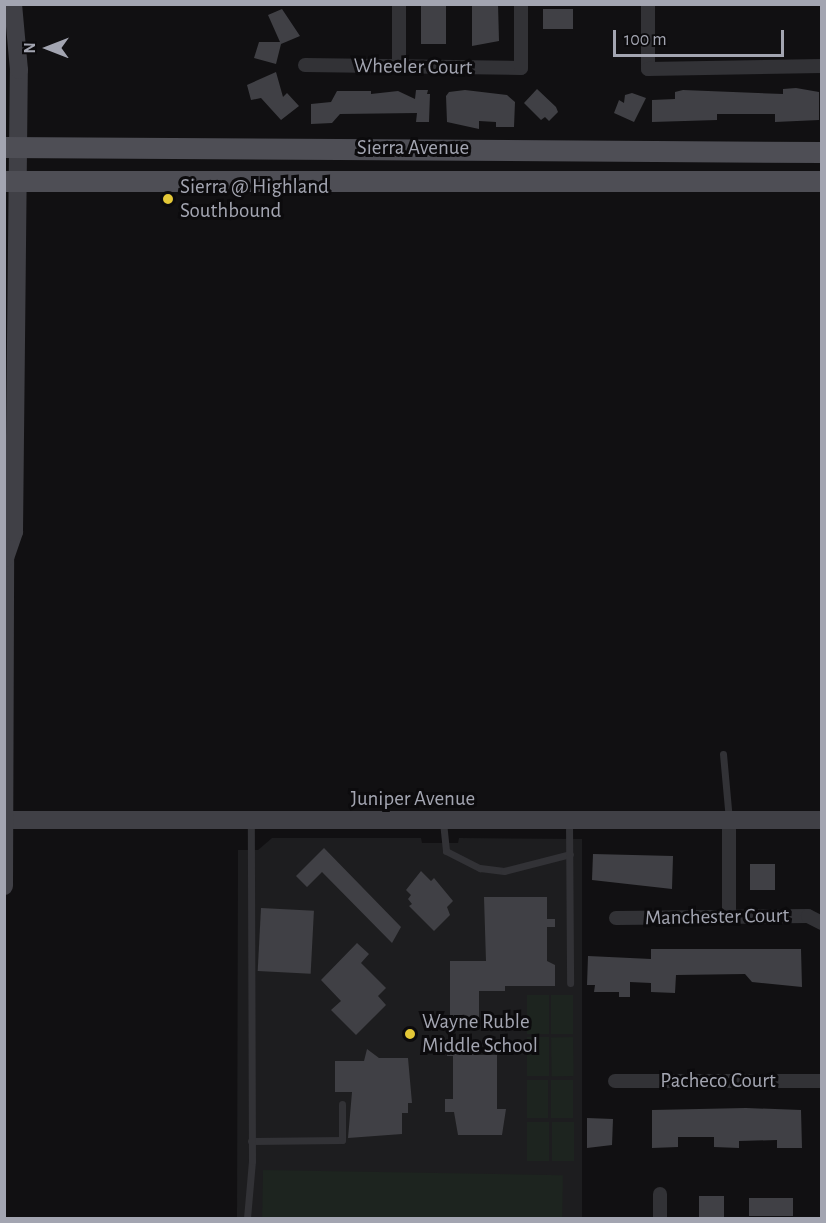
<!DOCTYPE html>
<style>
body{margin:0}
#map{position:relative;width:826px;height:1223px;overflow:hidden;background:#111012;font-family:"Alegreya Sans",sans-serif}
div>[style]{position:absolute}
.built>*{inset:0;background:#1d1d1f}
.green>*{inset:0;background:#1d241f;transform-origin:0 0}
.building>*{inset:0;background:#404045;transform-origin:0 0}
.lane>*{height:7px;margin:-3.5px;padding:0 3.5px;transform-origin:3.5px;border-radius:3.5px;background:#323236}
.street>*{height:14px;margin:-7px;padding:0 7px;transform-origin:7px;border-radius:7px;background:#323236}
.secondary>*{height:18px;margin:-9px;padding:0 9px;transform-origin:9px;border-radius:9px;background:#404046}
.primary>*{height:21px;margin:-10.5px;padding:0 10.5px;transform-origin:10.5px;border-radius:10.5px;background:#4e4e55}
.dots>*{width:16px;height:16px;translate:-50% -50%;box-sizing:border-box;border:3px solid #0c0b0d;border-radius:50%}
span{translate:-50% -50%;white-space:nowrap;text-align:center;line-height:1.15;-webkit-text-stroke:6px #0c0b0d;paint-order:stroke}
.street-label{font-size:21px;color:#a3a5b1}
.poi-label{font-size:21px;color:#a3a5b1}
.left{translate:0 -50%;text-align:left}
.frame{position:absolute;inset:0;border:6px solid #a3a5b1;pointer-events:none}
.north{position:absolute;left:18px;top:18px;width:60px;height:60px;-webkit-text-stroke:4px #0c0b0d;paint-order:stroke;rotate:270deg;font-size:16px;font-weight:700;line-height:24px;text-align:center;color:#a3a5b1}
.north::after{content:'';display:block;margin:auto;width:21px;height:27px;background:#a3a5b1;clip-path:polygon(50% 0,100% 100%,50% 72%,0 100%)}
.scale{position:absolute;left:613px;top:30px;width:171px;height:27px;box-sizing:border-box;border:3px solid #a3a5b1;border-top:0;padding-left:8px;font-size:18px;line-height:21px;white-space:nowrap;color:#a3a5b1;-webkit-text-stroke:4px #0c0b0d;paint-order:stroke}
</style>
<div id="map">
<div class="built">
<div style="clip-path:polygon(272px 838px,421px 838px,422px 843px,458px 843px,459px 838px,582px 839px,582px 1218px,237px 1218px,238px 850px,258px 850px)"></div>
</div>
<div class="green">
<div style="left:527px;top:995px;width:22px;height:39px"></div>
<div style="left:551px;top:995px;width:22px;height:39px"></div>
<div style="left:527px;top:1037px;width:22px;height:39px"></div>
<div style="left:573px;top:1037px;width:39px;height:22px;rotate:89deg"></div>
<div style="left:527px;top:1080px;width:21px;height:38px"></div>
<div style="left:551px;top:1080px;width:22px;height:38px"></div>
<div style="left:527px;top:1122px;width:22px;height:39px"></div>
<div style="left:552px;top:1122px;width:22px;height:39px"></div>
<div style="left:263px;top:1170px;width:300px;height:48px;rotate:1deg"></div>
</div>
<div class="building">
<div style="left:421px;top:4px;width:25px;height:40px"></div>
<div style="clip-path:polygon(472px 4px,498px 4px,499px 41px,472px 46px)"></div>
<div style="clip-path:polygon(282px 9px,300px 36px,281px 44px,276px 64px,254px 58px,259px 42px,280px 42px,268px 15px)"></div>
<div style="left:543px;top:9px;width:30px;height:20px"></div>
<div style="clip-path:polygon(276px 72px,283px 97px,287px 93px,299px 106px,281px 120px,261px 98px,251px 100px,247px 85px)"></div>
<div style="clip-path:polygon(796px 88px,819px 92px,819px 120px,775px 122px,775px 114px,717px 114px,717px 120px,652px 122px,652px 100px,675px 99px,675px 92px,683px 90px,783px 94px,783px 89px)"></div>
<div style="clip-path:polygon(537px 89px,556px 107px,558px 112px,549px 121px,545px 117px,541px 120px,524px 103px)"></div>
<div style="clip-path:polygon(416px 90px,428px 90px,427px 94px,430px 94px,429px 122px,416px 122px,417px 113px,340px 114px,332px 123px,311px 124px,311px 104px,331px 102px,337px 91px,371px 91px,371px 94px,398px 91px,415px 99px)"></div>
<div style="clip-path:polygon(465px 90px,507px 95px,515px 102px,514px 127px,496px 127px,496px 122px,479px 121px,479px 129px,447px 122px,446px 96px,449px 92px)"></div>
<div style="clip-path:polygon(632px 93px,646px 98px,634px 122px,614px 113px,619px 100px,624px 103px,625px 95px)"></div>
<div style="clip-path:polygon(324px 848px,401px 927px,392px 943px,322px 872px,307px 887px,296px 876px)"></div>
<div style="clip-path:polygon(593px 854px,673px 856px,672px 889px,592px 880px)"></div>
<div style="left:750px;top:864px;width:25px;height:26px"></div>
<div style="clip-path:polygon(421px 871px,431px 881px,434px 878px,453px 901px,447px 907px,450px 915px,434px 931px,409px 906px,412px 904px,408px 899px,411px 895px,406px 890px)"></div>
<div style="clip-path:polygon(484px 897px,547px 897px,547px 919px,555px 919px,555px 927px,547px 927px,547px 961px,555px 965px,555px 986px,505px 986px,505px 991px,479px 991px,479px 1018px,474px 1018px,474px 1025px,450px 1025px,450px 961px,486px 961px)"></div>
<div style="left:261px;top:908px;width:53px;height:63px;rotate:3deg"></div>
<div style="clip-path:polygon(357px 943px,369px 954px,361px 963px,386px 988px,378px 996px,386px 1005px,356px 1035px,331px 1010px,341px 1001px,321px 980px)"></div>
<div style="clip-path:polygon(651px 949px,801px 949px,802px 987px,752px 982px,745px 974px,676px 975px,675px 993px,651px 992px,651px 983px,630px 982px,630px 997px,619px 997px,619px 992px,594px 992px,595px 985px,587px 985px,588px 956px,651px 959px)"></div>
<div style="clip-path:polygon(447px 1045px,465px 1045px,465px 1050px,474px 1050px,474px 1055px,497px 1055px,497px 1109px,506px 1109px,502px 1135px,458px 1135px,454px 1112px,445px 1112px,445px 1099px,453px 1099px,453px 1056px,447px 1056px)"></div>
<div style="clip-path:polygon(367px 1049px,379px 1058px,408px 1058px,412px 1103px,408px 1103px,408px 1113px,402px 1113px,402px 1134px,348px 1138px,352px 1092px,335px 1092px,335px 1061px,364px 1061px)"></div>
<div style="clip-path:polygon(746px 1108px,801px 1110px,802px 1148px,777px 1148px,777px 1140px,739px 1141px,739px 1148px,714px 1147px,714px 1137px,678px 1137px,678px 1147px,652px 1148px,652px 1110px)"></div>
<div style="clip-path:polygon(587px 1118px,613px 1119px,612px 1145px,587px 1148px)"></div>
<div style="left:699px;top:1196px;width:25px;height:22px"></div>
<div style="left:749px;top:1198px;width:44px;height:18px"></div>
</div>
<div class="lane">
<div style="left:723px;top:754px;width:66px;rotate:84.8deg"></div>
<div style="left:443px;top:822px;width:29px;rotate:84deg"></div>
<div style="left:446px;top:851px;width:38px;rotate:27deg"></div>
<div style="left:480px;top:868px;width:24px;rotate:7deg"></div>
<div style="left:504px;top:871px;width:68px;rotate:-14.4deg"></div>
<div style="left:569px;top:822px;width:161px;rotate:89.6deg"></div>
<div style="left:251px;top:1141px;width:91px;rotate:-0.6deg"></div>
<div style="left:342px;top:1140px;width:36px;rotate:-90deg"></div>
<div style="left:247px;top:1218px;width:57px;rotate:-85deg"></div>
<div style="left:252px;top:1161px;width:339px;rotate:-90.2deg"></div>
</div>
<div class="street">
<div style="left:399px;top:4px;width:63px;rotate:90deg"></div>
<div style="left:648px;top:4px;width:65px;rotate:90deg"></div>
<div style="left:648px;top:69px;width:174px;rotate:-1deg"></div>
<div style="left:305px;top:65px;width:216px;rotate:0.8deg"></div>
<div style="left:521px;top:68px;width:64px;rotate:-90deg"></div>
<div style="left:729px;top:917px;width:97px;rotate:-90deg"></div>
<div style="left:616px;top:918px;width:192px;rotate:-0.6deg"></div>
<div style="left:808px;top:916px;width:16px;rotate:27deg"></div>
<div style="left:615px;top:1081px;width:207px"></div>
<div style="left:660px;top:1194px;width:24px;rotate:90deg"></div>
</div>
<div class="secondary">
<div style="left:5px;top:820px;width:817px"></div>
<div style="left:4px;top:886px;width:328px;rotate:-89.8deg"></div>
<div style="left:5px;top:558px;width:28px;rotate:-71deg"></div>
<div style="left:14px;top:532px;width:462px;rotate:-89.4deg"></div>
<div style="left:19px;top:70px;width:66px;rotate:-95.2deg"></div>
</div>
<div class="primary">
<div style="left:4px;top:147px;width:818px;rotate:0.35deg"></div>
<div style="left:4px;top:181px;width:818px"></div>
</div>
<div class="dots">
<div style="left:168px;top:199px;background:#e4c837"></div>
<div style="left:410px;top:1034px;background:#e4c837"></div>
</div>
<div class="street-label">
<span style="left:413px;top:67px;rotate:1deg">Wheeler Court</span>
<span style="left:413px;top:148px">Sierra Avenue</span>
<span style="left:413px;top:799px">Juniper Avenue</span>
<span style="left:717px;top:917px;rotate:-1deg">Manchester Court</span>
<span style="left:718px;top:1081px">Pacheco Court</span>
</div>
<div class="poi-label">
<span class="left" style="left:180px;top:199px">Sierra @ Highland<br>Southbound</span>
<span class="left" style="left:422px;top:1034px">Wayne Ruble<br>Middle School</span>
</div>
<div class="frame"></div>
<div class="north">N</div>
<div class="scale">100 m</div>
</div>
